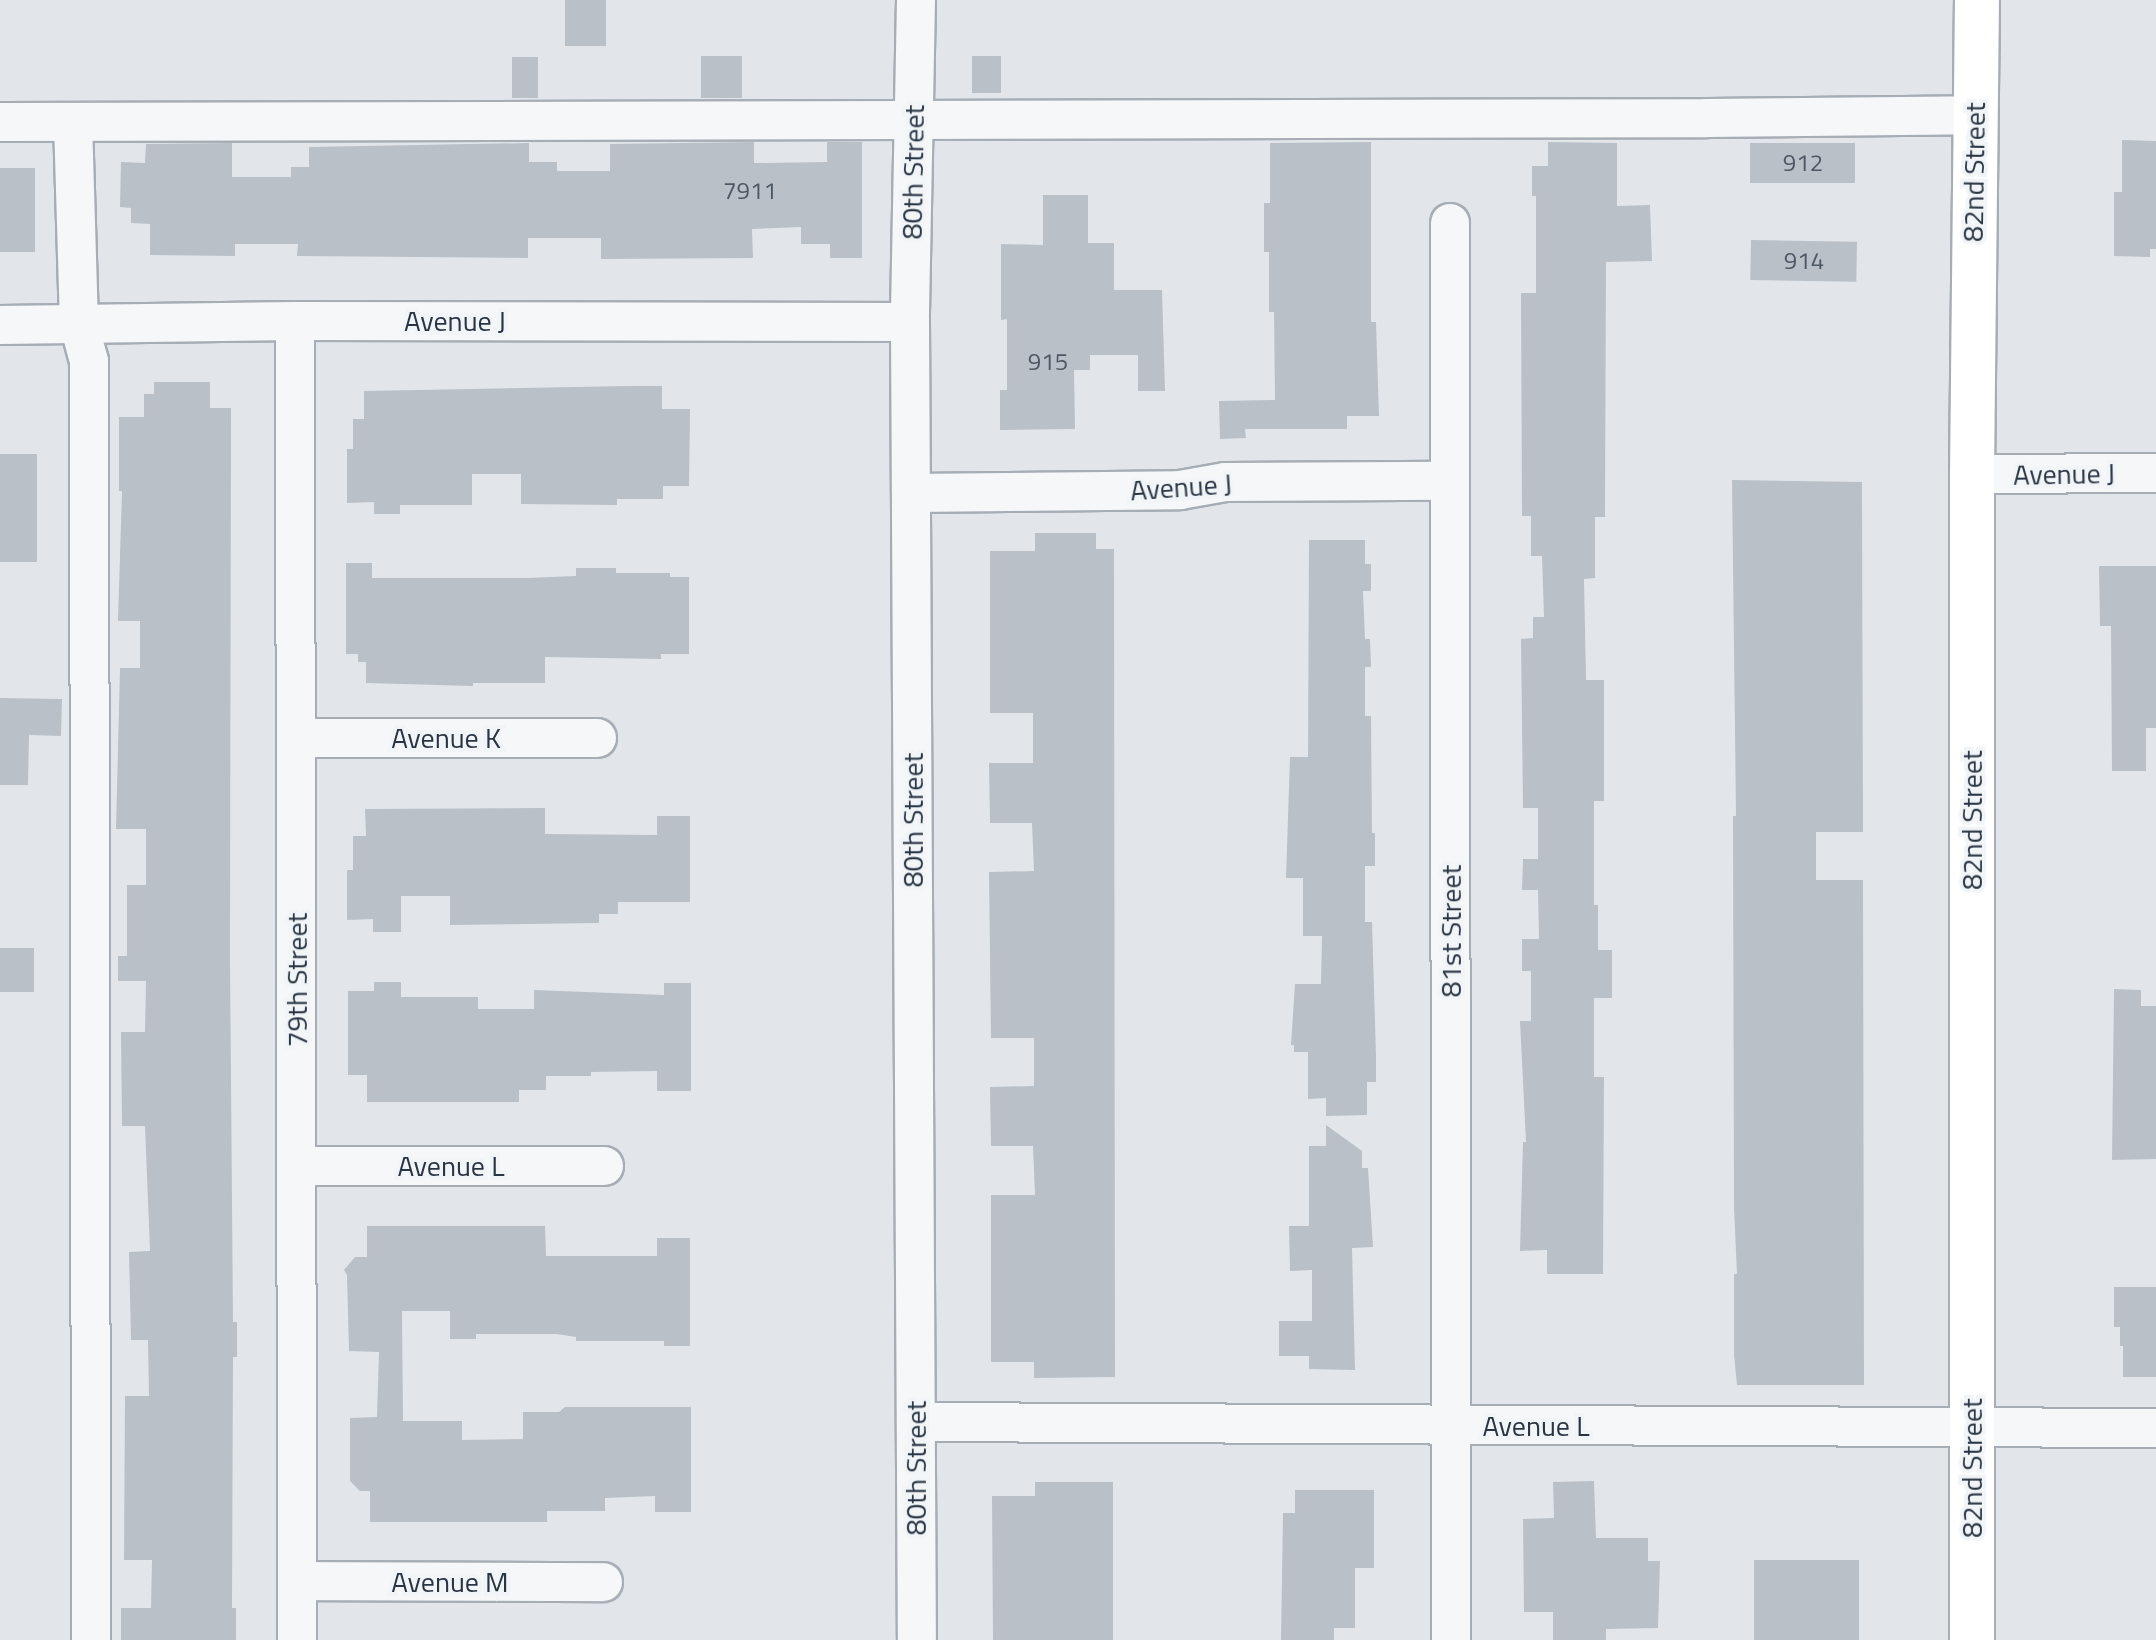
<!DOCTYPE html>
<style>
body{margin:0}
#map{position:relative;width:2156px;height:1640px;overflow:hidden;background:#e2e6eb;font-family:"Titillium Web",sans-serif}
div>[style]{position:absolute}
.building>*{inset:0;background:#b9c0c8;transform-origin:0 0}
.roads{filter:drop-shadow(2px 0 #a7adb5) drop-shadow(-2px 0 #a7adb5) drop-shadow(0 2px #a7adb5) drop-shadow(0 -2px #a7adb5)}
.minor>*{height:38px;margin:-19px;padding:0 19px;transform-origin:19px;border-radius:19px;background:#f5f7f9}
.major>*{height:44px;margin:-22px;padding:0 22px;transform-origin:22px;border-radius:22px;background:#fff}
span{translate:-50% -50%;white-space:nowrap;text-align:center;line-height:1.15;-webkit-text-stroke:8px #f2f5f8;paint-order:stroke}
.number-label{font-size:24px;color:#4e5864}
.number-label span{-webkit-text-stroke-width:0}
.street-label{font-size:28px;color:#2a3543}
</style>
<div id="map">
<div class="building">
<div style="left:565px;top:0;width:41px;height:46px"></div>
<div style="left:701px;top:56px;width:41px;height:42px"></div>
<div style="left:972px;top:56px;width:29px;height:37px"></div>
<div style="left:512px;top:57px;width:26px;height:41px"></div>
<div style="clip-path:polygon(2122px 140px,2156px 141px,2156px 249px,2150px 249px,2150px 257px,2114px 256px,2114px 192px,2122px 192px)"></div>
<div style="clip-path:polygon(754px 142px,754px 163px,827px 162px,827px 142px,862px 142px,862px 258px,830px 258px,830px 244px,801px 244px,801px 227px,752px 229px,753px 258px,601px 259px,601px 238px,528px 238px,528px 258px,297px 256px,298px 244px,235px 244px,235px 256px,150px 255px,150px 224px,131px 223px,131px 208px,120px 207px,121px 162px,145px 163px,146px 144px,232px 143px,232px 177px,291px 177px,291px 167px,309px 167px,309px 147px,529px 143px,529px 162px,557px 162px,557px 171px,610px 171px,610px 144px)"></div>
<div style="clip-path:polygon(1371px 142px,1371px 322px,1376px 322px,1379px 416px,1347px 416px,1347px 429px,1245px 429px,1246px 438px,1220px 439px,1219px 401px,1275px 400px,1274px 312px,1269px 312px,1269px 252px,1264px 252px,1264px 203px,1270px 203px,1270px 143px)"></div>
<div style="clip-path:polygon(1548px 142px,1617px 143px,1617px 206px,1650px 205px,1652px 261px,1606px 262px,1605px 517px,1595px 517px,1595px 578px,1584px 579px,1586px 680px,1604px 680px,1604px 801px,1594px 801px,1594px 905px,1598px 905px,1598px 950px,1612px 950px,1612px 998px,1594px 998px,1594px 1077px,1604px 1077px,1603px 1274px,1547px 1274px,1547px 1250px,1520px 1251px,1523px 1142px,1526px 1142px,1520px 1021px,1531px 1021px,1531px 971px,1522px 971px,1522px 939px,1539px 939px,1538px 890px,1522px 890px,1523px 859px,1538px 859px,1538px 808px,1523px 808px,1521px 639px,1533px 638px,1533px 617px,1544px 617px,1542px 556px,1531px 556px,1531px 516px,1522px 516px,1521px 293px,1536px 293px,1536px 196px,1532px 196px,1532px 166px,1548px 166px)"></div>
<div style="left:1750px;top:143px;width:105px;height:40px"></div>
<div style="left:0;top:168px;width:35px;height:84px"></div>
<div style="clip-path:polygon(1043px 195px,1088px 195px,1088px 243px,1114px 243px,1114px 290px,1162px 290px,1165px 391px,1138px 391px,1138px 355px,1090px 355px,1090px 370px,1074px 370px,1075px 429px,1000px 430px,1000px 390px,1007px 390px,1007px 319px,1001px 320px,1001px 244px,1043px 245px)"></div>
<div style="left:1751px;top:240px;width:106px;height:40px;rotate:1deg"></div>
<div style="clip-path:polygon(154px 382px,210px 382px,210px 408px,231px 408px,230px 957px,233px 1322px,237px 1322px,237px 1357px,233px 1357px,232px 1608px,236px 1608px,236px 1640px,121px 1640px,121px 1608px,151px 1608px,152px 1560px,124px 1560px,125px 1396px,149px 1396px,148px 1340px,131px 1340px,129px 1252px,150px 1251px,145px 1126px,122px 1126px,121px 1032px,145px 1032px,146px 981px,118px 981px,118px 956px,127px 956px,127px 885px,146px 885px,146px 829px,116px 829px,120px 668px,140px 668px,140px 621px,118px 621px,122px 491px,119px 491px,119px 417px,144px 417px,144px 394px,154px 394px)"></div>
<div style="clip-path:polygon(628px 386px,662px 386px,662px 409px,690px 409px,689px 486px,663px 486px,663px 499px,617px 499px,617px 505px,521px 504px,521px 474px,472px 474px,472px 505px,400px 505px,400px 514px,374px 514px,374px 502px,347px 503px,347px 449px,353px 449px,353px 419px,364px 419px,364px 391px)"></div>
<div style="left:0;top:454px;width:37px;height:108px"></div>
<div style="clip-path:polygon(1732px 480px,1862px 482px,1863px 832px,1816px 832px,1816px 880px,1863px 880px,1864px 1385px,1737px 1385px,1734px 1355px,1734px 1274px,1737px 1274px,1734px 1208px,1733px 816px,1736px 816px)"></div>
<div style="clip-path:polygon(1035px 533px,1096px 533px,1096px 549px,1114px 549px,1115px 1377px,1034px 1378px,1034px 1362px,991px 1362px,991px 1195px,1035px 1195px,1033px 1146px,991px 1146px,990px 1087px,1034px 1086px,1034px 1038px,991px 1038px,989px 872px,1034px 871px,1032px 823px,990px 823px,989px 763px,1033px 763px,1033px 713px,990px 713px,990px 551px,1035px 551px)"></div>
<div style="clip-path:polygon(1309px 540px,1365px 540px,1365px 564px,1371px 564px,1371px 591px,1363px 591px,1365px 639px,1370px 639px,1371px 667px,1365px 667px,1365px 716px,1371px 716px,1372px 833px,1375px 833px,1375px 866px,1365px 866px,1365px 922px,1372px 922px,1376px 1056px,1376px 1082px,1367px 1082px,1367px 1115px,1326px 1116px,1326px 1098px,1308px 1099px,1308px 1052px,1294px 1052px,1294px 1045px,1291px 1045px,1295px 984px,1321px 984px,1322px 936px,1303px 936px,1303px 878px,1286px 878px,1290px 757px,1308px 757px)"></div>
<div style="clip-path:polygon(346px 563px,372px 563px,372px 578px,527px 578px,576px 576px,576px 568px,616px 568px,616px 573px,670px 573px,670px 577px,689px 577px,689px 654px,661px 654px,661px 659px,545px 657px,545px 683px,473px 683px,473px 686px,366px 683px,366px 662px,358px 662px,358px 654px,346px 654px)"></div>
<div style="clip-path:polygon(2099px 566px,2156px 566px,2156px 728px,2146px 728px,2146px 771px,2112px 771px,2111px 626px,2100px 626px)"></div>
<div style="clip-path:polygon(0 698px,62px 699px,61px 736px,29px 735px,28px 785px,0 785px)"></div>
<div style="clip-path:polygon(545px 808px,545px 834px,657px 835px,657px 816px,690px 816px,690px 902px,618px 902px,618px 914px,599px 914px,599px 923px,450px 925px,450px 896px,401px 896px,401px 932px,373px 932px,373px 919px,347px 920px,347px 870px,353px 870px,353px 836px,366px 836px,365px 809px)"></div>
<div style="left:0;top:948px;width:34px;height:44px"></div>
<div style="clip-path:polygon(374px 982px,401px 982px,401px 997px,478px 997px,478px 1009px,534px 1009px,534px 990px,664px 995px,664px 983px,691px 983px,691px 1091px,657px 1091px,657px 1071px,591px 1072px,591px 1076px,546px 1076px,546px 1090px,519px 1090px,519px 1102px,367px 1102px,367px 1075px,348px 1075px,348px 991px,374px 991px)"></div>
<div style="clip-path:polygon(2114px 989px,2141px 990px,2141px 1006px,2156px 1006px,2156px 1159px,2112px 1160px)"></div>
<div style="clip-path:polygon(1326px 1125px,1362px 1151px,1362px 1168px,1368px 1168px,1373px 1247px,1352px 1248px,1355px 1370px,1309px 1369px,1309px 1356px,1279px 1356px,1279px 1321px,1312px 1321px,1312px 1270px,1290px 1271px,1289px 1226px,1309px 1226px,1309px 1146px,1326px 1146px)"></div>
<div style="clip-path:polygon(367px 1226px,545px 1226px,546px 1256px,657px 1256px,657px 1238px,690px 1238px,690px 1346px,664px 1346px,664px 1341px,576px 1341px,576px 1337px,557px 1334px,476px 1334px,476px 1339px,450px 1339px,450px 1311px,402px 1311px,403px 1421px,462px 1421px,462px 1440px,523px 1439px,523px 1412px,559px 1412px,565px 1407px,691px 1407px,691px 1512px,655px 1512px,655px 1496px,605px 1498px,605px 1511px,547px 1511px,547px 1522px,370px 1522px,370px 1491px,360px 1491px,350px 1481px,350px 1418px,377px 1417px,379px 1352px,349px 1351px,347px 1275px,344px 1270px,355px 1257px,367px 1257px)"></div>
<div style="clip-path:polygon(2114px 1287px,2156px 1287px,2156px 1377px,2123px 1377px,2123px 1346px,2120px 1346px,2120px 1327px,2114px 1327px)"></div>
<div style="clip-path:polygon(1594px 1481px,1596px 1538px,1648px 1538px,1648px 1561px,1660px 1561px,1658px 1628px,1606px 1629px,1606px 1640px,1553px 1640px,1553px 1612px,1524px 1612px,1523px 1519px,1554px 1518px,1553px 1482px)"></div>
<div style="clip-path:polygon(1035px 1482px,1113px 1482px,1113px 1640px,993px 1640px,992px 1496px,1035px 1496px)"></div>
<div style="clip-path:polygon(1295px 1490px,1374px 1490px,1374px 1568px,1355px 1568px,1355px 1628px,1334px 1628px,1334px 1640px,1281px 1640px,1283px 1513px,1295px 1513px)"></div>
<div style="left:1754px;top:1560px;width:105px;height:80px"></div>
</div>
<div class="roads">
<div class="minor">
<div style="left:916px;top:0;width:322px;rotate:91.1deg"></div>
<div style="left:910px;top:322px;width:1318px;rotate:89.7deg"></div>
<div style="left:0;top:122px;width:1707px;rotate:-0.13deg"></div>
<div style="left:1707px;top:118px;width:267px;rotate:-0.6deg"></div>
<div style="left:73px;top:122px;width:202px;rotate:88.3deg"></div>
<div style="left:79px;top:324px;width:38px;rotate:75deg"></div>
<div style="left:89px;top:361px;width:1279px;rotate:89.91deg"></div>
<div style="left:1450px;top:223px;width:1417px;rotate:89.96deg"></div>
<div style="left:295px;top:321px;width:1319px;rotate:89.91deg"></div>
<div style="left:0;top:325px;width:295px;rotate:-0.8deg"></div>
<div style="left:295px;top:321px;width:615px;rotate:0.09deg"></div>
<div style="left:1972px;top:474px;width:184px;rotate:-0.3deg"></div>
<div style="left:911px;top:493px;width:269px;rotate:-0.6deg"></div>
<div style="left:1180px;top:490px;width:46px;rotate:-10.1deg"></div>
<div style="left:1225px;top:482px;width:225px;rotate:-0.3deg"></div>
<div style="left:296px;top:738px;width:301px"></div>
<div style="left:298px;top:1166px;width:306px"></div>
<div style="left:916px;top:1422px;width:1240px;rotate:0.28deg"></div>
<div style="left:297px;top:1581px;width:306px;rotate:0.2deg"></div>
</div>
<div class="major">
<div style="left:1972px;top:1640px;width:1166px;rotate:-90deg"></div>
<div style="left:1972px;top:474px;width:474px;rotate:-89.4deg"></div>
</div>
</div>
<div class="number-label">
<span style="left:1803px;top:163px">912</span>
<span style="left:750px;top:191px">7911</span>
<span style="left:1804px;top:261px">914</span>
<span style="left:1048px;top:362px">915</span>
</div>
<div class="street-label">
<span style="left:913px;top:172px;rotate:-89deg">80th Street</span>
<span style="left:1974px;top:172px;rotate:-89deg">82nd Street</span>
<span style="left:455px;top:321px">Avenue J</span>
<span style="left:2064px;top:474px;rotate:-1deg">Avenue J</span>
<span style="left:1181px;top:487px;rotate:-4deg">Avenue J</span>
<span style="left:446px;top:738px">Avenue K</span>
<span style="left:913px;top:820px;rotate:-90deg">80th Street</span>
<span style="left:1972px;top:820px;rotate:-90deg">82nd Street</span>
<span style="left:1451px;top:931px;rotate:-90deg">81st Street</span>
<span style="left:297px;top:980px;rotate:-90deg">79th Street</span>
<span style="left:451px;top:1166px">Avenue L</span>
<span style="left:1536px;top:1426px">Avenue L</span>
<span style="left:916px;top:1468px;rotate:-90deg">80th Street</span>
<span style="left:1972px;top:1468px;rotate:-90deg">82nd Street</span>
<span style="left:450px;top:1582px">Avenue M</span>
</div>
</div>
